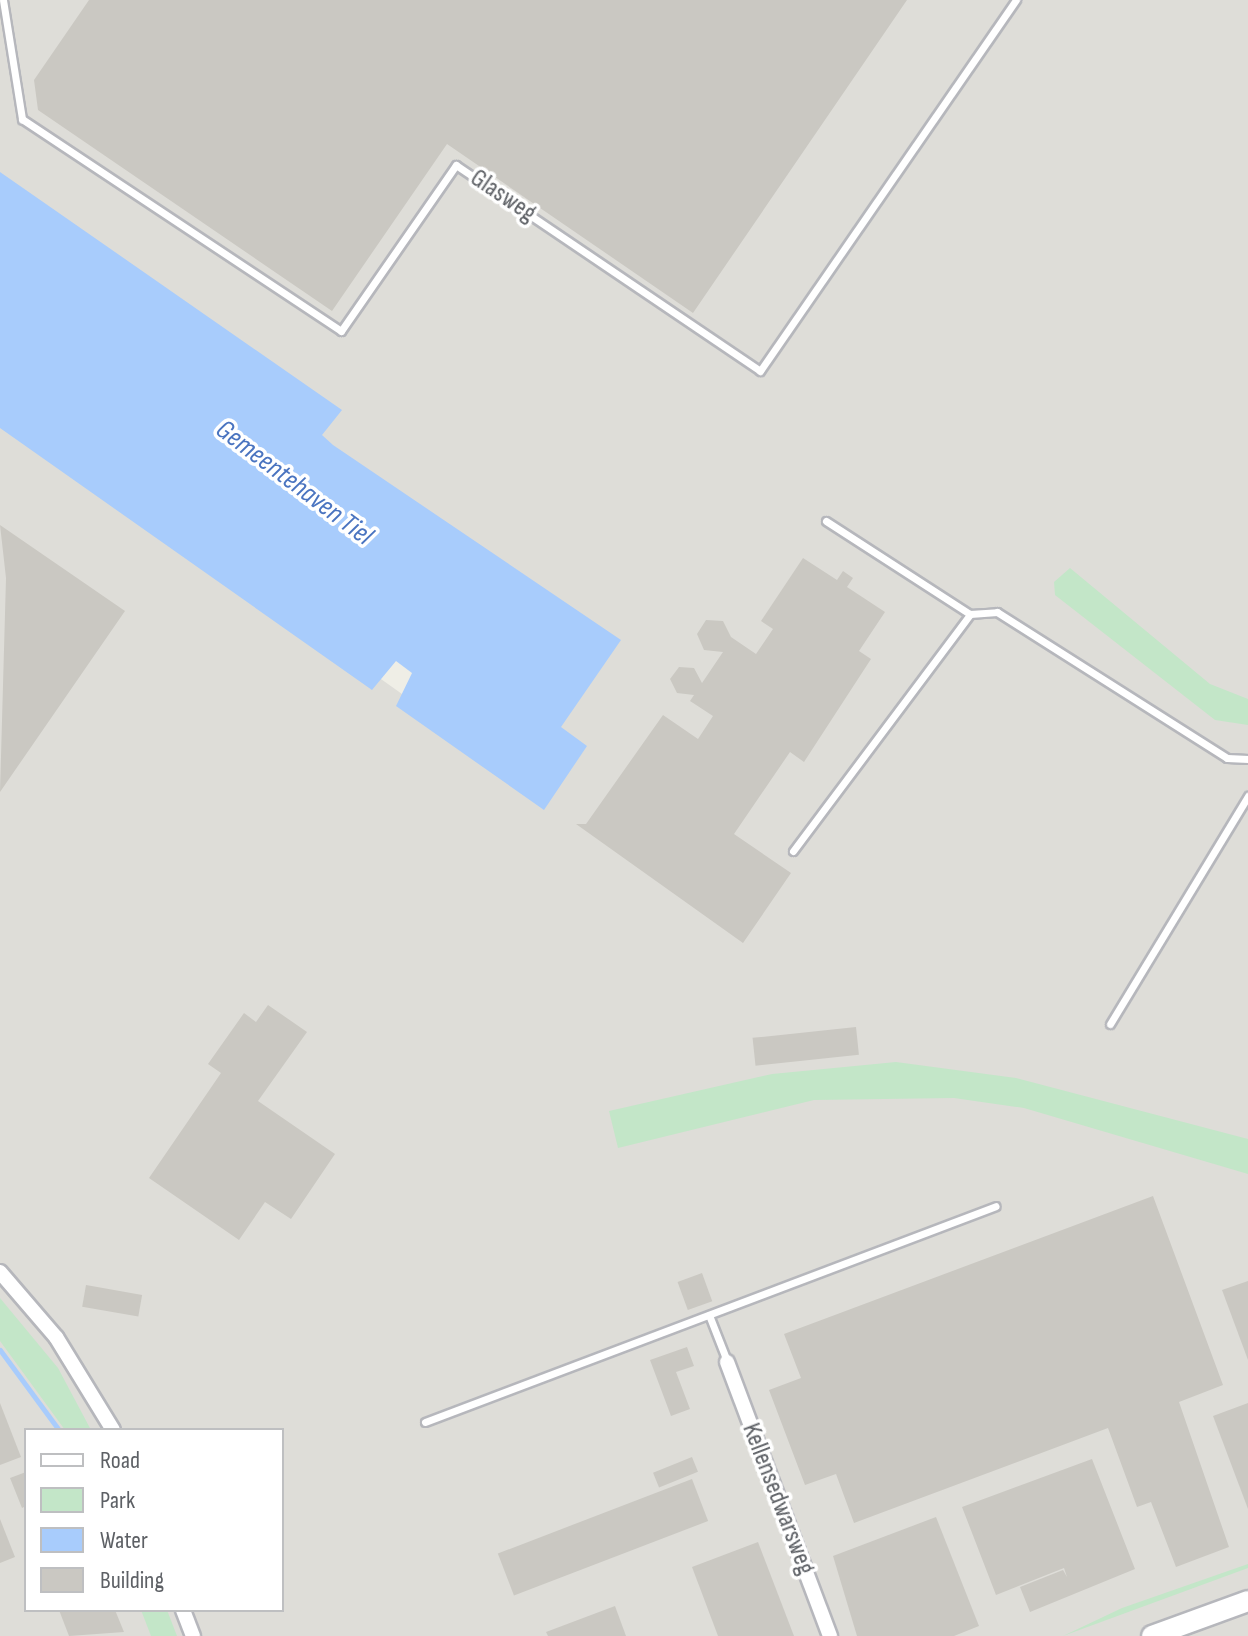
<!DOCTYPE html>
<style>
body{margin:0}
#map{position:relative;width:1248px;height:1636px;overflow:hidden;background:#efeee6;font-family:"Sofia Sans Condensed",sans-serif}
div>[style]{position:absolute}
.industrial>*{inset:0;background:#deddd8}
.green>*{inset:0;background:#c3e6c8}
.water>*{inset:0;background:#a8ccfc}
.stream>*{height:5px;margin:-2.5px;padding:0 2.5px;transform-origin:2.5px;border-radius:2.5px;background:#a8ccfc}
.building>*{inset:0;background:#cac8c2;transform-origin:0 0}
.roads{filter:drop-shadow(2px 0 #b6b7bc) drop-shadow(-2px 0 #b6b7bc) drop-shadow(0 2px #b6b7bc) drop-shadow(0 -2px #b6b7bc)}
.lane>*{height:7px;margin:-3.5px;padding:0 3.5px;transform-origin:3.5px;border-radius:3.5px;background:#fff}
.street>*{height:14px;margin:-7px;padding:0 7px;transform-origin:7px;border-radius:7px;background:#fff}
.secondary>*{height:20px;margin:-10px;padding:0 10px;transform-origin:10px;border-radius:10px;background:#fff}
span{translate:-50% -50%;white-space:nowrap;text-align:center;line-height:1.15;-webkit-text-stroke:7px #fff;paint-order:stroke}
.street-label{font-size:26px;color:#5d6065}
.water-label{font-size:28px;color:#4a74c0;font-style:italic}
.legend{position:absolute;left:24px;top:1428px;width:260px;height:184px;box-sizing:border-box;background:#fff;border:2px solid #bebfc1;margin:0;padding:10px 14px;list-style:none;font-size:24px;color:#5d6065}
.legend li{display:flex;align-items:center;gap:16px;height:40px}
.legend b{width:40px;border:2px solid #bebfc1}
</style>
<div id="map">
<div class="industrial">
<div style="clip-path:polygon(evenodd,0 0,1248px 0,1248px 1636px,0 1636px,0 408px,537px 790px,299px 447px,0 184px,0 0,26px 1430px,282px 1430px,282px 1610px,26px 1610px,26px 1430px)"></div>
</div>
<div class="green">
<div style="clip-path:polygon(1070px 568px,1210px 684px,1248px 699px,1248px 725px,1215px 720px,1055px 595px,1054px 582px)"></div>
<div style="clip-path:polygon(896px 1062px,1016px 1078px,1248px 1139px,1248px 1174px,1024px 1108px,954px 1098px,814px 1100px,618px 1148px,609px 1111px,772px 1074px)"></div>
<div style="clip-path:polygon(0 1298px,58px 1368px,91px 1430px,65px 1430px,0 1341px)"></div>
<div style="clip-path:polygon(1248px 1564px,1248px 1568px,1063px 1636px,1122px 1608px)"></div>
<div style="clip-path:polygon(141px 1610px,167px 1610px,177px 1636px,151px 1636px)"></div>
</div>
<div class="water">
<div style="clip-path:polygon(0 172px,342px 410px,322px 435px,333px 445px,621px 640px,561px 727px,587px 746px,544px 810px,396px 706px,412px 673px,396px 661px,372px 690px,0 428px)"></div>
</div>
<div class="stream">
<div style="left:0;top:1350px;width:99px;rotate:53.6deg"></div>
</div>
<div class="building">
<div style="clip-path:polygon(89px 0,907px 0,693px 313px,447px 144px,332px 311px,38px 110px,34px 80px)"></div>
<div style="clip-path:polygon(0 525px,125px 611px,0 792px,6px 578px)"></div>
<div style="clip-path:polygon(803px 558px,837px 580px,843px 571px,853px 578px,847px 587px,885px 612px,859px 651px,871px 659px,804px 762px,790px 752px,734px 834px,791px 873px,743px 943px,576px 824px,586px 824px,663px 715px,698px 739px,713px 716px,690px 701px,694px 695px,677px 693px,670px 679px,679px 667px,694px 668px,702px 683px,723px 652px,704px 650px,697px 634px,706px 620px,723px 621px,731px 637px,756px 654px,773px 629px,761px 621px)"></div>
<div style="clip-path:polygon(268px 1005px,307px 1032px,258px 1101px,335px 1154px,291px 1219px,265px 1202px,239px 1240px,149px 1178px,221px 1073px,208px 1064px,244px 1013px,256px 1022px)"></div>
<div style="left:856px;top:1027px;width:28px;height:104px;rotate:84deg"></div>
<div style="clip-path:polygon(1153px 1196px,1223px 1385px,1179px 1402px,1229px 1547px,1176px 1567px,1151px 1502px,1137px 1507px,1108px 1428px,854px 1523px,836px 1474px,805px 1485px,769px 1390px,801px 1378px,784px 1334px)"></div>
<div style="left:702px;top:1273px;width:30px;height:26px;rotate:70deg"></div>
<div style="clip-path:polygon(1248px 1281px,1248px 1360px,1222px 1290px)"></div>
<div style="left:86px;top:1285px;width:57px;height:22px;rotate:10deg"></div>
<div style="clip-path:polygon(687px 1347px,694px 1366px,676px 1372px,690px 1409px,671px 1416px,650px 1360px)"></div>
<div style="clip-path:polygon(0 1403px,21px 1457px,0 1465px)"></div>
<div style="clip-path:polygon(1248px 1403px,1248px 1509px,1213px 1416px)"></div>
<div style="left:692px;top:1457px;width:16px;height:42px;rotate:68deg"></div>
<div style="clip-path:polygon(1092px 1459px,1135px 1569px,1030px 1612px,1020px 1587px,1063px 1570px,1067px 1577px,1064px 1568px,996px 1595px,962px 1507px)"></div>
<div style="clip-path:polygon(26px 1472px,26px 1506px,22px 1508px,10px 1478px)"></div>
<div style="left:692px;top:1479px;width:45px;height:208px;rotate:69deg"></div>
<div style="clip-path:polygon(936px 1517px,979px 1626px,954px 1636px,857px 1636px,833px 1556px)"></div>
<div style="clip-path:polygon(0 1519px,15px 1557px,0 1563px)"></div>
<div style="clip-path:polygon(758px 1542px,794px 1636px,718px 1636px,692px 1567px)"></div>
<div style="clip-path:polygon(615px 1606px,626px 1636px,548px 1636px,546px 1632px)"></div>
<div style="clip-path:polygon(59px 1610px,115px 1610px,124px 1632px,69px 1636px)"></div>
</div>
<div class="roads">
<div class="lane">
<div style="left:3px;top:0;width:121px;rotate:80.9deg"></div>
<div style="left:22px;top:119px;width:383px;rotate:33.6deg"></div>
<div style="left:341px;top:331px;width:202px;rotate:-55.3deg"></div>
<div style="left:456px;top:165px;width:367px;rotate:34.1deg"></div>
<div style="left:760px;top:371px;width:451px;rotate:-55.4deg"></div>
<div style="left:826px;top:521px;width:171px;rotate:32.9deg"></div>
<div style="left:970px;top:614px;width:27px;rotate:-4deg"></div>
<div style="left:997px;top:612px;width:272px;rotate:32.4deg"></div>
<div style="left:1227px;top:758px;width:21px;rotate:3deg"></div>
<div style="left:793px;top:851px;width:296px;rotate:-53.2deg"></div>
<div style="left:1110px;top:1024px;width:267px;rotate:-58.8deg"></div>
<div style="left:709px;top:1315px;width:49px;rotate:68.6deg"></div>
<div style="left:425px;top:1422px;width:610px;rotate:-20.72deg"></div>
</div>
<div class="street">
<div style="left:0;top:1272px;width:86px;rotate:49.3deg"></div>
<div style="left:56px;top:1337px;width:109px;rotate:58.5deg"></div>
<div style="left:727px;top:1362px;width:293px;rotate:69.4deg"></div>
<div style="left:183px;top:1610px;width:28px;rotate:69deg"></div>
</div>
<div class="secondary">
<div style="left:1152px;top:1636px;width:102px;rotate:-20deg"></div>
</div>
</div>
<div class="street-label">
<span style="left:503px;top:196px;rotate:34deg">Glasweg</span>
<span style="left:778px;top:1499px;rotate:69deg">Kellensedwarsweg</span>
</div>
<div class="water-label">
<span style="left:294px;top:483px;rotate:37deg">Gemeentehaven Tiel</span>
</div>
<ul class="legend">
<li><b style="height:10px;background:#fff"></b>Road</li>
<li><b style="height:22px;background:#c3e6c8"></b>Park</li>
<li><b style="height:22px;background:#a8ccfc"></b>Water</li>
<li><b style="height:22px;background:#cac8c2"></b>Building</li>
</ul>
</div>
